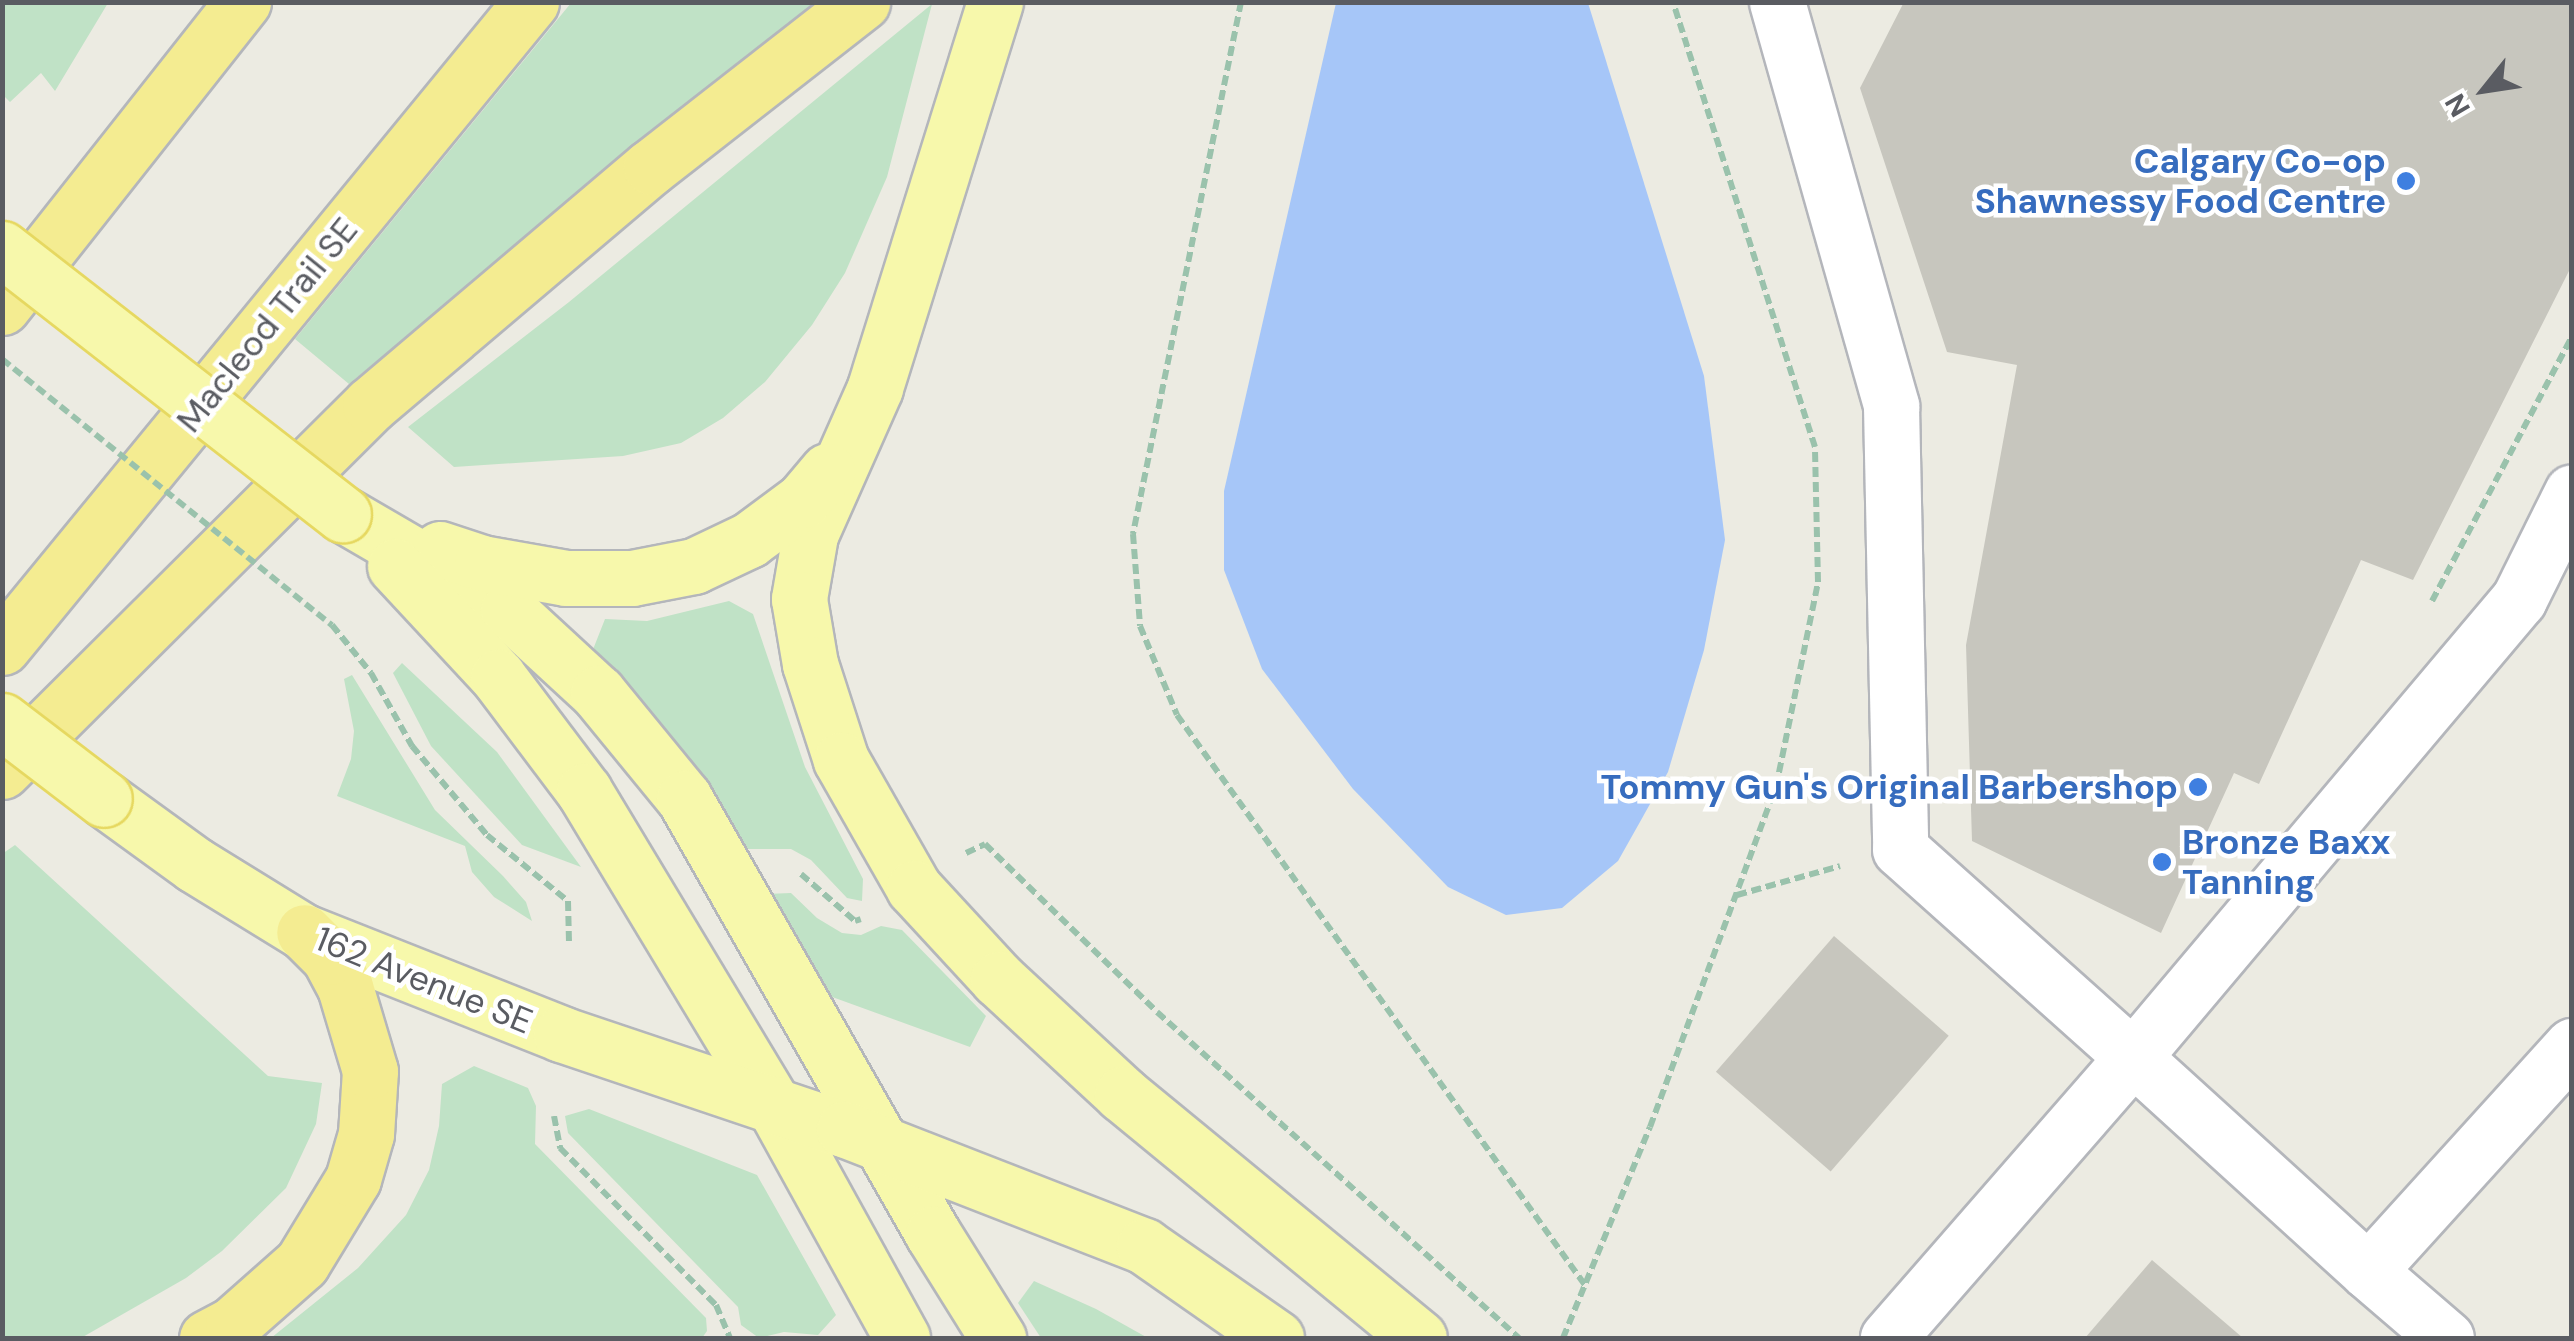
<!DOCTYPE html>
<style>
body{margin:0}
#map{position:relative;width:2574px;height:1341px;overflow:hidden;background:#ecebe2;font-family:"DM Sans",sans-serif}
div>[style]{position:absolute}
.green>*{inset:0;background:#c0e2c6}
.water>*{inset:0;background:#a6c6f8}
.building>*{inset:0;background:#c7c6be;transform-origin:0 0}
.path>*{height:6px;margin-top:-3px;transform-origin:0;background:repeating-linear-gradient(90deg,#9ac2ac 0 10px,transparent 0 15px)}
.roads{filter:drop-shadow(2px 0 #b4b6bb) drop-shadow(-2px 0 #b4b6bb) drop-shadow(0 2px #b4b6bb) drop-shadow(0 -2px #b4b6bb)}
.minor>*{height:55px;margin:-27.5px;padding:0 27.5px;transform-origin:27.5px;border-radius:27.5px;background:#fff}
.major>*{height:55px;margin:-27.5px;padding:0 27.5px;transform-origin:27.5px;border-radius:27.5px;background:#f7f8ab}
.highway>*{height:55px;margin:-27.5px;padding:0 27.5px;transform-origin:27.5px;border-radius:27.5px;background:#f4ec91}
.path-bridge>*{height:6px;margin-top:-3px;transform-origin:0;background:repeating-linear-gradient(90deg,#9ac2ac 0 10px,transparent 0 15px)}
.bridges{filter:drop-shadow(2px 0 #e6d861) drop-shadow(-2px 0 #e6d861) drop-shadow(0 2px #e6d861) drop-shadow(0 -2px #e6d861)}
.major-bridge>*{height:55px;margin:-27.5px;padding:0 27.5px;transform-origin:27.5px;border-radius:27.5px;background:#f7f8ab}
.dots>*{width:28px;height:28px;translate:-50% -50%;box-sizing:border-box;border:5px solid #fff;border-radius:50%}
span{translate:-50% -50%;white-space:nowrap;text-align:center;line-height:1.15;-webkit-text-stroke:9px #fff;paint-order:stroke}
.shop-label{font-size:35px;color:#366cbe;font-weight:700}
.right{translate:-100% -50%;text-align:right}
.left{translate:0 -50%;text-align:left}
.street-label{font-size:35px;color:#5a5c62}
.frame{position:absolute;inset:0;border:5px solid #5a5c62;pointer-events:none}
.north{position:absolute;left:2434px;top:40px;width:100px;height:100px;-webkit-text-stroke:8px #fff;paint-order:stroke;rotate:240deg;font-size:28px;font-weight:700;line-height:40px;text-align:center;color:#5a5c62}
.north::after{content:'';display:block;margin:auto;width:35px;height:45px;background:#5a5c62;clip-path:polygon(50% 0,100% 100%,50% 72%,0 100%)}
</style>
<div id="map">
<div class="green">
<div style="clip-path:polygon(2px 3px,3px 2px,108px 3px,55px 91px,41px 73px,10px 102px,3px 95px)"></div>
<div style="clip-path:polygon(571px 3px,825px 3px,626px 156px,349px 384px,295px 339px)"></div>
<div style="clip-path:polygon(932px 4px,887px 177px,845px 273px,812px 325px,765px 382px,723px 418px,681px 443px,623px 456px,454px 467px,408px 427px,569px 302px)"></div>
<div style="clip-path:polygon(729px 601px,753px 614px,805px 767px,863px 879px,862px 901px,847px 898px,811px 860px,791px 849px,740px 849px,592px 652px,605px 619px,647px 621px)"></div>
<div style="clip-path:polygon(402px 663px,497px 752px,581px 867px,522px 845px,431px 746px,393px 673px)"></div>
<div style="clip-path:polygon(352px 675px,435px 810px,503px 876px,526px 902px,532px 921px,494px 897px,472px 872px,465px 846px,337px 796px,351px 759px,354px 731px,344px 679px)"></div>
<div style="clip-path:polygon(15px 845px,268px 1076px,322px 1083px,316px 1124px,286px 1188px,222px 1251px,186px 1278px,81px 1338px,3px 1338px,2px 854px)"></div>
<div style="clip-path:polygon(791px 893px,817px 918px,842px 933px,861px 935px,881px 926px,902px 930px,986px 1016px,970px 1047px,824px 994px,766px 894px)"></div>
<div style="clip-path:polygon(474px 1066px,528px 1088px,536px 1106px,535px 1144px,706px 1318px,707px 1331px,702px 1338px,271px 1338px,358px 1268px,406px 1215px,429px 1170px,439px 1126px,442px 1084px)"></div>
<div style="clip-path:polygon(589px 1109px,757px 1175px,836px 1315px,818px 1335px,784px 1332px,759px 1338px,741px 1325px,738px 1307px,568px 1133px,565px 1116px)"></div>
<div style="clip-path:polygon(1034px 1281px,1096px 1309px,1148px 1338px,1041px 1338px,1018px 1303px)"></div>
</div>
<div class="water">
<div style="clip-path:polygon(1336px 3px,1588px 3px,1704px 376px,1725px 540px,1704px 650px,1668px 772px,1618px 861px,1562px 908px,1506px 915px,1448px 887px,1353px 789px,1262px 669px,1224px 570px,1224px 491px)"></div>
</div>
<div class="building">
<div style="clip-path:polygon(1904px 2px,2572px 2px,2572px 265px,2413px 580px,2361px 560px,2259px 784px,2234px 773px,2161px 933px,1972px 841px,1966px 645px,2017px 365px,1947px 352px,1860px 88px)"></div>
<div style="left:1834px;top:936px;width:152px;height:180px;rotate:41deg"></div>
<div style="clip-path:polygon(2152px 1260px,2243px 1338px,2085px 1338px)"></div>
</div>
<div class="path">
<div style="left:1241px;top:2px;width:543px;rotate:101.48deg"></div>
<div style="left:1133px;top:534px;width:92px;rotate:85.6deg"></div>
<div style="left:1140px;top:626px;width:96px;rotate:67.4deg"></div>
<div style="left:1177px;top:715px;width:701px;rotate:54.41deg"></div>
<div style="left:2432px;top:601px;width:299px;rotate:-62.1deg"></div>
<div style="left:332px;top:625px;width:62px;rotate:50.9deg"></div>
<div style="left:371px;top:673px;width:84px;rotate:60.7deg"></div>
<div style="left:412px;top:746px;width:116px;rotate:49.9deg"></div>
<div style="left:487px;top:835px;width:104px;rotate:39.2deg"></div>
<div style="left:568px;top:901px;width:40px;rotate:88.6deg"></div>
<div style="left:966px;top:853px;width:21px;rotate:-25deg"></div>
<div style="left:985px;top:844px;width:240px;rotate:44.3deg"></div>
<div style="left:1157px;top:1012px;width:487px;rotate:42deg"></div>
<div style="left:801px;top:874px;width:72px;rotate:41deg"></div>
<div style="left:855px;top:921px;width:6px;rotate:-18deg"></div>
<div style="left:1737px;top:895px;width:107px;rotate:-15.7deg"></div>
<div style="left:554px;top:1116px;width:33px;rotate:79deg"></div>
<div style="left:560px;top:1148px;width:221px;rotate:45.2deg"></div>
<div style="left:716px;top:1305px;width:36px;rotate:67deg"></div>
<div style="left:1563px;top:1338px;width:228px;rotate:-67.6deg"></div>
<div style="left:1650px;top:1127px;width:363px;rotate:-69.7deg"></div>
<div style="left:1776px;top:787px;width:209px;rotate:-78.4deg"></div>
<div style="left:1818px;top:582px;width:135px;rotate:-91.3deg"></div>
<div style="left:1815px;top:447px;width:467px;rotate:-107.7deg"></div>
</div>
<div class="roads">
<div class="minor">
<div style="left:1777px;top:2px;width:420px;rotate:74.2deg"></div>
<div style="left:1891px;top:406px;width:443px;rotate:88.8deg"></div>
<div style="left:1900px;top:849px;width:312px;rotate:41.8deg"></div>
<div style="left:2133px;top:1057px;width:373px;rotate:131.1deg"></div>
<div style="left:2368px;top:1271px;width:318px;rotate:-137.7deg"></div>
<div style="left:2133px;top:1057px;width:599px;rotate:-49.88deg"></div>
<div style="left:2519px;top:599px;width:119px;rotate:-63.6deg"></div>
<div style="left:2446px;top:1338px;width:103px;rotate:-139.3deg"></div>
<div style="left:2368px;top:1271px;width:304px;rotate:-47.8deg"></div>
</div>
<div class="major">
<div style="left:995px;top:2px;width:404px;rotate:107.3deg"></div>
<div style="left:875px;top:388px;width:161px;rotate:113.9deg"></div>
<div style="left:810px;top:535px;width:65px;rotate:99.8deg"></div>
<div style="left:799px;top:599px;width:66px;rotate:80.4deg"></div>
<div style="left:810px;top:664px;width:101px;rotate:72.1deg"></div>
<div style="left:841px;top:760px;width:147px;rotate:60.3deg"></div>
<div style="left:914px;top:888px;width:124px;rotate:47.3deg"></div>
<div style="left:998px;top:979px;width:169px;rotate:42.8deg"></div>
<div style="left:1122px;top:1094px;width:384px;rotate:39.4deg"></div>
<div style="left:343px;top:514px;width:191px;rotate:30.2deg"></div>
<div style="left:508px;top:610px;width:122px;rotate:42.7deg"></div>
<div style="left:598px;top:693px;width:136px;rotate:50.7deg"></div>
<div style="left:684px;top:798px;width:502px;rotate:60.27deg"></div>
<div style="left:933px;top:1234px;width:123px;rotate:58deg"></div>
<div style="left:440px;top:549px;width:44px;rotate:18.4deg"></div>
<div style="left:482px;top:563px;width:85px;rotate:10.1deg"></div>
<div style="left:566px;top:578px;width:66px"></div>
<div style="left:632px;top:578px;width:63px;rotate:-11deg"></div>
<div style="left:694px;top:566px;width:61px;rotate:-25.3deg"></div>
<div style="left:749px;top:540px;width:67px;rotate:-36.5deg"></div>
<div style="left:803px;top:500px;width:38px;rotate:-50deg"></div>
<div style="left:395px;top:566px;width:151px;rotate:47.1deg"></div>
<div style="left:498px;top:677px;width:143px;rotate:53deg"></div>
<div style="left:584px;top:791px;width:366px;rotate:58.9deg"></div>
<div style="left:773px;top:1104px;width:267px;rotate:61.1deg"></div>
<div style="left:104px;top:799px;width:112px;rotate:36deg"></div>
<div style="left:195px;top:865px;width:128px;rotate:31.6deg"></div>
<div style="left:304px;top:932px;width:277px;rotate:21.6deg"></div>
<div style="left:561px;top:1034px;width:299px;rotate:18.6deg"></div>
<div style="left:844px;top:1129px;width:322px;rotate:21.3deg"></div>
<div style="left:1144px;top:1246px;width:161px;rotate:34.9deg"></div>
</div>
<div class="highway">
<div style="left:2px;top:307px;width:389px;rotate:-51.7deg"></div>
<div style="left:2px;top:647px;width:834px;rotate:-50.64deg"></div>
<div style="left:2px;top:771px;width:519px;rotate:-44.84deg"></div>
<div style="left:370px;top:405px;width:368px;rotate:-40.3deg"></div>
<div style="left:651px;top:167px;width:268px;rotate:-38deg"></div>
<div style="left:207px;top:1338px;width:30px;rotate:-28deg"></div>
<div style="left:233px;top:1324px;width:92px;rotate:-41.5deg"></div>
<div style="left:302px;top:1263px;width:98px;rotate:-58.7deg"></div>
<div style="left:353px;top:1179px;width:47px;rotate:-73.9deg"></div>
<div style="left:366px;top:1134px;width:63px;rotate:-86.4deg"></div>
<div style="left:370px;top:1071px;width:88px;rotate:-106.6deg"></div>
<div style="left:345px;top:987px;width:34px;rotate:-118deg"></div>
<div style="left:329px;top:957px;width:35px;rotate:-135deg"></div>
</div>
</div>
<div class="path-bridge">
<div style="left:2px;top:359px;width:424px;rotate:38.9deg"></div>
</div>
<div class="bridges">
<div class="major-bridge">
<div style="left:2px;top:249px;width:432px;rotate:37.9deg"></div>
<div style="left:2px;top:721px;width:128px;rotate:37.4deg"></div>
</div>
</div>
<div class="dots">
<div style="left:2406px;top:181px;background:#3f7fe0"></div>
<div style="left:2198px;top:787px;background:#3f7fe0"></div>
<div style="left:2162px;top:862px;background:#3f7fe0"></div>
</div>
<div class="shop-label">
<span class="right" style="left:2386px;top:181px">Calgary Co-op<br>Shawnessy Food Centre</span>
<span class="right" style="left:2178px;top:787px">Tommy Gun's Original Barbershop</span>
<span class="left" style="left:2182px;top:862px">Bronze Baxx<br>Tanning</span>
</div>
<div class="street-label">
<span style="left:267px;top:325px;rotate:-51deg">Macleod Trail SE</span>
<span style="left:424px;top:980px;rotate:22deg">162 Avenue SE</span>
</div>
<div class="frame"></div>
<div class="north">N</div>
</div>
